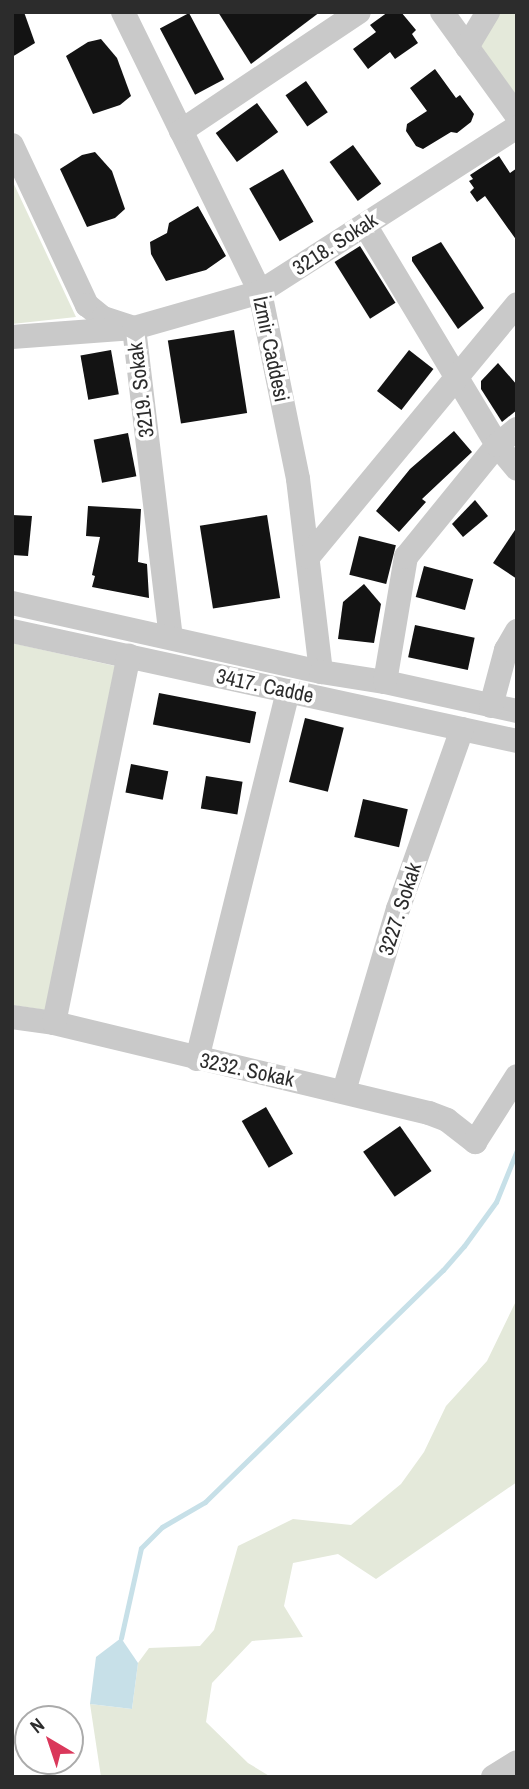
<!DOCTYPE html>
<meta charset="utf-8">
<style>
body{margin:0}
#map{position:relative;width:529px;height:1789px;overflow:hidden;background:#fff;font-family:"Archivo Narrow",sans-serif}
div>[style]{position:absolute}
.green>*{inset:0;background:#e4e9da}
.water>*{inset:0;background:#c7e0e8}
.stream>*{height:5px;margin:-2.5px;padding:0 2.5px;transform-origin:2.5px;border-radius:2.5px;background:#c7e0e8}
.building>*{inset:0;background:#131313;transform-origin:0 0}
.minor>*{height:24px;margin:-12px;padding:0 12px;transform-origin:12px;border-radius:12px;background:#c9c9c9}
span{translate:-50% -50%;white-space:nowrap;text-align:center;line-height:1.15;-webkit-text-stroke:7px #fff;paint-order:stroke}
.street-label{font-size:21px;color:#2c2c2c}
.frame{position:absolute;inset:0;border:14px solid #2c2c2c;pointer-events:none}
.north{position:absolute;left:14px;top:1705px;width:70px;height:70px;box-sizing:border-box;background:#fff;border:2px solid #ababab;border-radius:50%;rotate:321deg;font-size:19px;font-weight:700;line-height:28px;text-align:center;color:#2c2c2c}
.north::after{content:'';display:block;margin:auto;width:24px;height:32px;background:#da385b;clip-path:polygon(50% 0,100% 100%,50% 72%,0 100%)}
</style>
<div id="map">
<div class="green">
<div style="clip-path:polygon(499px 12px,517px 12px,517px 96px,479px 45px)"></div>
<div style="clip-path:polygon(12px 180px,76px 317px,12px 324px)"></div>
<div style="clip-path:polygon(12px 643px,115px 666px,46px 1010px,12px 1005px)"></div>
<div style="clip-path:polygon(517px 1299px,517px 1482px,376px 1579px,338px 1554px,293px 1563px,284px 1606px,303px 1637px,252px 1641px,212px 1683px,206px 1722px,248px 1763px,271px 1777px,101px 1777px,90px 1704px,132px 1709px,138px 1663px,149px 1648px,200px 1646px,214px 1630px,238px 1546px,293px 1519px,351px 1525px,401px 1484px,424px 1452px,446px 1406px,487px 1361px)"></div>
</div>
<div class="water">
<div style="clip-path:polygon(121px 1638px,138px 1663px,132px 1709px,90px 1704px,96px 1657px)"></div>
</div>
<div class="stream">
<div style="left:121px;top:1638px;width:92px;rotate:-77.5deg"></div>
<div style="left:141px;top:1548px;width:30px;rotate:-45deg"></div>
<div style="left:162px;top:1527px;width:50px;rotate:-30.2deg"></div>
<div style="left:205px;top:1502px;width:332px;rotate:-44.3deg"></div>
<div style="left:443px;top:1270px;width:32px;rotate:-49deg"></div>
<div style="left:464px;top:1246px;width:54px;rotate:-54deg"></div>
<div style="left:496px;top:1202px;width:56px;rotate:-68deg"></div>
</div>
<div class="building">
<div style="clip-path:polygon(12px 12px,24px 12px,35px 43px,12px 57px)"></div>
<div style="clip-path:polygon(218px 12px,320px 12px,251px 64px)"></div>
<div style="clip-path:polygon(388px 12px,401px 12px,416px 30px,412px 34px,418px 43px,395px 59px,390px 52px,368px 69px,353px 49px,376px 32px,370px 25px)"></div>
<div style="left:189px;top:13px;width:75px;height:33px;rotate:62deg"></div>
<div style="clip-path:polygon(101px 39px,117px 58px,131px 96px,120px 105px,93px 114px,66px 56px,88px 42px)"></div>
<div style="clip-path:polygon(435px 69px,456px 98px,460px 95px,474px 114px,471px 122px,457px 133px,451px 132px,423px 149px,416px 146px,406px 131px,407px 124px,427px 111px,410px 88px)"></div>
<div style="left:306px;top:81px;width:38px;height:25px;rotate:55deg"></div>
<div style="left:257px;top:103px;width:36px;height:51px;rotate:54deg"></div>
<div style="left:353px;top:145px;width:48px;height:29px;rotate:54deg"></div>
<div style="clip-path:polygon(95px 152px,112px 171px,125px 209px,115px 218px,87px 227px,60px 169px,82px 155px)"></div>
<div style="clip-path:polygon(499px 156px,510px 173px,517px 168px,517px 241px,485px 196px,477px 202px,470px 192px,474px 188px,469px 181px,473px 179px,470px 175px)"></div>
<div style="left:283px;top:169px;width:61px;height:39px;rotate:60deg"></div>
<div style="clip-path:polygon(198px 206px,226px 256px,206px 270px,166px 281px,151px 254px,150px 242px,167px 233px,169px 223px)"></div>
<div style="clip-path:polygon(441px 242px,484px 308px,458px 329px,412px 261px,412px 257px)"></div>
<div style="left:360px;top:246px;width:67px;height:30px;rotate:58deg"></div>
<div style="left:234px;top:330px;width:84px;height:67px;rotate:81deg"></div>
<div style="left:111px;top:350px;width:45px;height:31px;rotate:80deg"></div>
<div style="left:409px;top:350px;width:31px;height:52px;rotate:38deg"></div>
<div style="clip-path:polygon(498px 363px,517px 385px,517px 410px,502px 422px,481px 389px,481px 381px)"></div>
<div style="clip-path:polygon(454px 431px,472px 452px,422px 499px,426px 502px,399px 532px,376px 511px,410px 469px)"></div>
<div style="left:128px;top:433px;width:44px;height:35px;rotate:79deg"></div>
<div style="clip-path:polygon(475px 500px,488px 516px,463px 537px,452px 524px)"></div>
<div style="clip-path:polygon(88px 506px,141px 509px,138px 562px,147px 564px,149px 598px,92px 587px,95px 576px,92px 575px,100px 537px,86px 536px)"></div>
<div style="clip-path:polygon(12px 515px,32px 516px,28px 556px,12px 555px)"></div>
<div style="left:267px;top:515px;width:84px;height:68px;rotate:81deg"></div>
<div style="clip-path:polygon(517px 527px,517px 579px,493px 563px)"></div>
<div style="left:359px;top:536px;width:38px;height:40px;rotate:14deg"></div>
<div style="left:424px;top:566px;width:51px;height:32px;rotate:15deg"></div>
<div style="clip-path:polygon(364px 584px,381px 604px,374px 643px,338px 639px,343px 602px)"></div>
<div style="left:415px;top:625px;width:61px;height:33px;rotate:12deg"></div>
<div style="left:159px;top:693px;width:99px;height:32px;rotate:11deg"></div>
<div style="left:305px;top:718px;width:40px;height:66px;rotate:14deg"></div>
<div style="left:131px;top:764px;width:38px;height:29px;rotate:11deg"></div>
<div style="left:206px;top:776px;width:37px;height:33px;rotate:9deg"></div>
<div style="left:363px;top:799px;width:46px;height:39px;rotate:13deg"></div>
<div style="left:266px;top:1107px;width:54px;height:28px;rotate:60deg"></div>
<div style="left:400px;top:1126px;width:55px;height:45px;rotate:55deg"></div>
</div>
<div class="minor">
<div style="left:123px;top:12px;width:312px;rotate:63.9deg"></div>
<div style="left:260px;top:292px;width:191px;rotate:78.5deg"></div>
<div style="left:298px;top:479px;width:194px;rotate:83.2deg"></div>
<div style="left:442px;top:12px;width:128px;rotate:54.2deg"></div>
<div style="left:467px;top:47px;width:41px;rotate:-59deg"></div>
<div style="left:181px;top:131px;width:214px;rotate:-33.8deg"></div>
<div style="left:12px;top:145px;width:177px;rotate:64.9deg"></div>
<div style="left:87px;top:305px;width:21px;rotate:39deg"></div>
<div style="left:103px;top:318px;width:33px;rotate:18deg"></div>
<div style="left:134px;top:328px;width:312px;rotate:83.2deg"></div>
<div style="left:365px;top:225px;width:257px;rotate:59deg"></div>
<div style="left:497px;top:445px;width:31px;rotate:50deg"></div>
<div style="left:12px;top:337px;width:122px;rotate:-4.2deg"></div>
<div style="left:134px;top:328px;width:131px;rotate:-15.9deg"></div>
<div style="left:260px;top:292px;width:305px;rotate:-32.7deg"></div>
<div style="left:308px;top:557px;width:328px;rotate:-50.4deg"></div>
<div style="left:12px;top:603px;width:317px;rotate:12.6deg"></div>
<div style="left:321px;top:672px;width:65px;rotate:8.9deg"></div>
<div style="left:385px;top:682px;width:135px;rotate:12.4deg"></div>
<div style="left:12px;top:631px;width:517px;rotate:12.29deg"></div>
<div style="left:385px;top:682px;width:127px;rotate:-80.5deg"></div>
<div style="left:406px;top:557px;width:144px;rotate:-50.9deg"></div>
<div style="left:497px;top:445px;width:26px;rotate:-39deg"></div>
<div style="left:491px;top:706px;width:58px;rotate:-75deg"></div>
<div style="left:506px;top:650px;width:22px;rotate:-60deg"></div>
<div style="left:12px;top:1017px;width:42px;rotate:8.1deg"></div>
<div style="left:54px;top:1023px;width:386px;rotate:13.5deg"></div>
<div style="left:429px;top:1113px;width:19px;rotate:21deg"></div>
<div style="left:447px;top:1120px;width:36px;rotate:38deg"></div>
<div style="left:475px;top:1142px;width:78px;rotate:-57.5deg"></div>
<div style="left:54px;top:1023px;width:375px;rotate:-78.5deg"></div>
<div style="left:197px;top:1059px;width:379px;rotate:-76.1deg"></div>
<div style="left:344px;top:1091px;width:190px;rotate:-73.5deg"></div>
<div style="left:398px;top:909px;width:191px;rotate:-70.4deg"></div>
<div style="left:493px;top:1777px;width:28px;rotate:-32deg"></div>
</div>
<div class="street-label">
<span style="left:335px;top:244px;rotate:-33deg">3218. Sokak</span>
<span style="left:271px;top:349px;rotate:78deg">İzmir Caddesi</span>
<span style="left:141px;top:390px;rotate:-97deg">3219. Sokak</span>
<span style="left:265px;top:686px;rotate:12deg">3417. Cadde</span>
<span style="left:400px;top:909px;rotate:-72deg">3227. Sokak</span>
<span style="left:247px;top:1070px;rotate:12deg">3232. Sokak</span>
</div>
<div class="frame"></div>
<div class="north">N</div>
</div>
